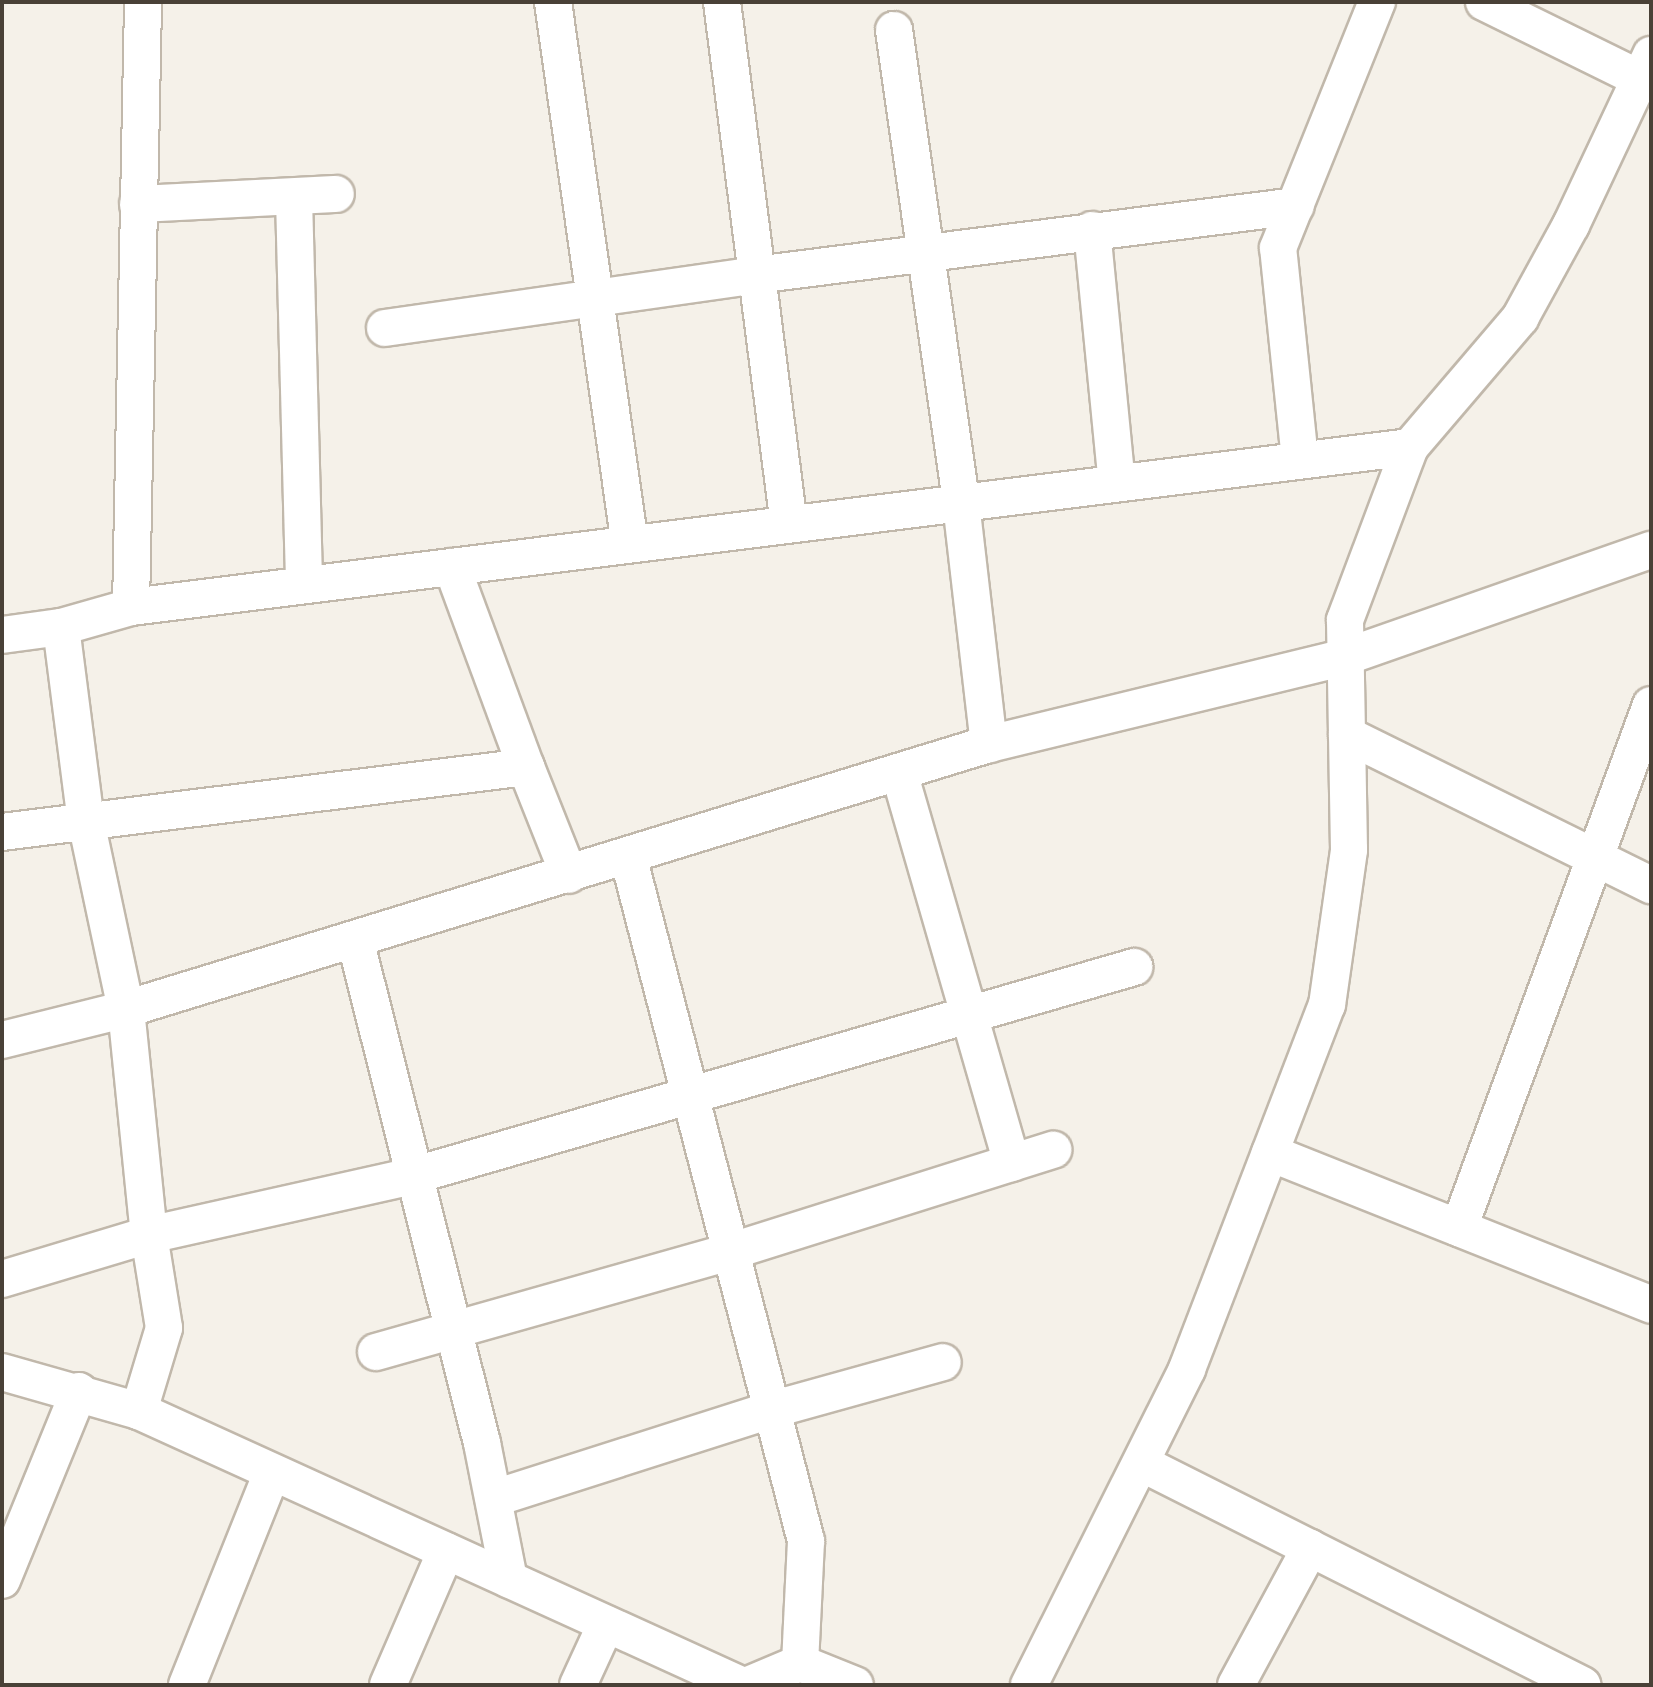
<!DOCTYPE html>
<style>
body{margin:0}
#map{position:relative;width:1653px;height:1687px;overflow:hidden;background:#f5f1e9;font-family:Lato,sans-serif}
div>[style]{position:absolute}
.roads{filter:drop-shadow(2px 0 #c1b8ab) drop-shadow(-2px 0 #c1b8ab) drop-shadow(0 2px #c1b8ab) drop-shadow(0 -2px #c1b8ab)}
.minor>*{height:36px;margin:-18px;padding:0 18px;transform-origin:18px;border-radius:18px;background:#fff}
span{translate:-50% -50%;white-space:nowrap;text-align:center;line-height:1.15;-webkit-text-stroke:8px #fff;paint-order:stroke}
.frame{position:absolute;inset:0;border:4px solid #494137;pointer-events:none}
</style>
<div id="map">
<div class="roads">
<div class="minor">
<div style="left:553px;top:2px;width:548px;rotate:81.93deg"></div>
<div style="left:722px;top:2px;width:527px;rotate:82.7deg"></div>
<div style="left:1484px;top:2px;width:186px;rotate:26.2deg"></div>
<div style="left:894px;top:30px;width:478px;rotate:81.9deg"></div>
<div style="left:961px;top:503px;width:243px;rotate:83.4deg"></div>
<div style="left:294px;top:198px;width:387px;rotate:88.5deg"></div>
<div style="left:138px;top:204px;width:198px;rotate:-2.9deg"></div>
<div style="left:1092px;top:230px;width:254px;rotate:84.4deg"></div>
<div style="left:385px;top:328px;width:375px;rotate:-8.1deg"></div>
<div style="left:756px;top:275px;width:544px;rotate:-7.28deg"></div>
<div style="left:1300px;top:460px;width:213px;rotate:-95.9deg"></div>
<div style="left:1278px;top:248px;width:265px;rotate:-68.1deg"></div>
<div style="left:452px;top:567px;width:213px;rotate:69.7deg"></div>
<div style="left:131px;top:607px;width:605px;rotate:-88.86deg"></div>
<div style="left:61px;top:627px;width:196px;rotate:82.7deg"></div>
<div style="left:86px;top:821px;width:192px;rotate:78deg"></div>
<div style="left:126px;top:1009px;width:227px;rotate:84.2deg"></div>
<div style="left:149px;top:1235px;width:94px;rotate:80.8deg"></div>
<div style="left:164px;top:1328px;width:87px;rotate:106.8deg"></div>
<div style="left:2px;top:635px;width:60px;rotate:-7.7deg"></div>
<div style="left:61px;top:627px;width:73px;rotate:-15.9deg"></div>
<div style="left:131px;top:607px;width:1289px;rotate:-7.13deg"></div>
<div style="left:1347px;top:735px;width:339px;rotate:26.3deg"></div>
<div style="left:899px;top:772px;width:407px;rotate:73.9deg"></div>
<div style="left:2px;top:832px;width:528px;rotate:-7.07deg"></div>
<div style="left:526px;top:767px;width:116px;rotate:68.3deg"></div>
<div style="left:628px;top:856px;width:708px;rotate:75.43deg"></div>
<div style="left:806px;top:1541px;width:122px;rotate:92.8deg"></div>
<div style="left:355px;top:939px;width:520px;rotate:75.86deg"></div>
<div style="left:482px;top:1443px;width:139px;rotate:78.8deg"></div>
<div style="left:2px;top:1040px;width:128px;rotate:-14deg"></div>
<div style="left:126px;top:1009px;width:903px;rotate:-17.07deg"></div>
<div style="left:989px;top:744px;width:363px;rotate:-13.7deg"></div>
<div style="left:1342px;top:658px;width:327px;rotate:-19.3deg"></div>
<div style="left:1270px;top:1153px;width:410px;rotate:21.7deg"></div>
<div style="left:1459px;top:1228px;width:557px;rotate:-69.84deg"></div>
<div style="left:2px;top:1279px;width:153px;rotate:-16.7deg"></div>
<div style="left:149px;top:1235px;width:270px;rotate:-12.6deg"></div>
<div style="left:412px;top:1176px;width:752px;rotate:-16.14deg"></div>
<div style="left:376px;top:1352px;width:370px;rotate:-15.8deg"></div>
<div style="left:732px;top:1251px;width:337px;rotate:-17.5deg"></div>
<div style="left:2px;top:1372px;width:142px;rotate:15.9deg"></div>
<div style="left:139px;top:1411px;width:661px;rotate:24.47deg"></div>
<div style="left:1143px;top:1464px;width:492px;rotate:26.7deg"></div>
<div style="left:495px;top:1498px;width:293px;rotate:-17.7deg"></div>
<div style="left:774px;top:1409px;width:175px;rotate:-15.5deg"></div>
<div style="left:2px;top:1580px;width:204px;rotate:-67.8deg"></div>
<div style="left:187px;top:1685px;width:229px;rotate:-68.2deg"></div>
<div style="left:388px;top:1685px;width:146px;rotate:-66.6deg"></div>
<div style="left:578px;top:1685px;width:67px;rotate:-65.3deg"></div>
<div style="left:748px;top:1685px;width:56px;rotate:-22.9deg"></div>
<div style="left:800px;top:1663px;width:59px;rotate:21.8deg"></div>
<div style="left:1029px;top:1685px;width:353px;rotate:-63.4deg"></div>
<div style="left:1187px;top:1369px;width:390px;rotate:-69deg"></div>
<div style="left:1327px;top:1005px;width:157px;rotate:-81.9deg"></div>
<div style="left:1349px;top:850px;width:230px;rotate:-91deg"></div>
<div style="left:1345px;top:620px;width:185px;rotate:-69.4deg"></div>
<div style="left:1410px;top:447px;width:170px;rotate:-49.5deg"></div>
<div style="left:1520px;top:318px;width:106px;rotate:-61.3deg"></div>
<div style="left:1571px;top:225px;width:188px;rotate:-64.8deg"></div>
<div style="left:1236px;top:1685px;width:156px;rotate:-61.6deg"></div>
</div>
</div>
<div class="frame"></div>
</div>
